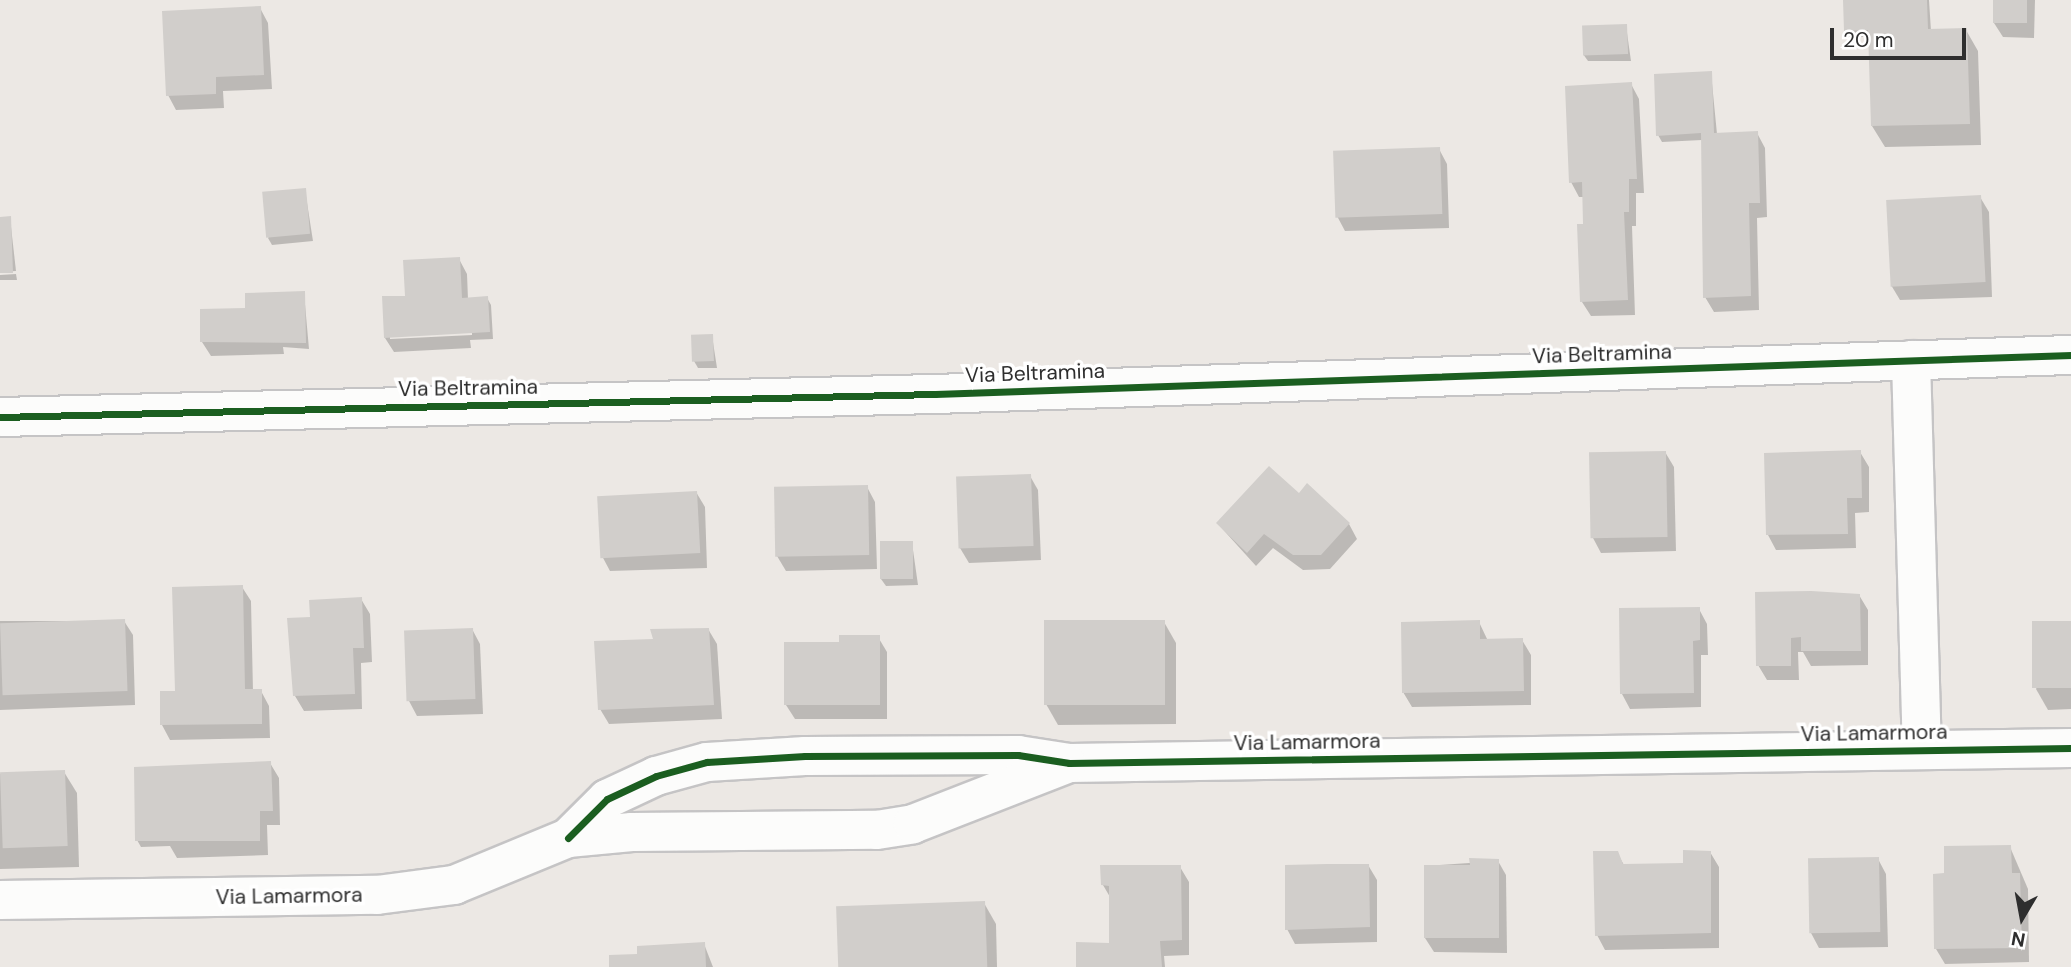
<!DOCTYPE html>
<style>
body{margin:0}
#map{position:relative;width:2071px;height:967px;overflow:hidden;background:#ece8e4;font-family:"DM Sans",sans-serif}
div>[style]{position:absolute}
.shadow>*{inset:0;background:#0003}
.building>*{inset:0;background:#d1cecb;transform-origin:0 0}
.roads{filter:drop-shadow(2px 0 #c5c4c5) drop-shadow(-2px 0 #c5c4c5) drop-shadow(0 2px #c5c4c5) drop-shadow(0 -2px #c5c4c5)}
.minor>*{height:38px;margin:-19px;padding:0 19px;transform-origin:19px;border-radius:19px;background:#fcfcfb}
.cycleway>*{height:7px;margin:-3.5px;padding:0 3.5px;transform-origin:3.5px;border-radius:3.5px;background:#1b5e20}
span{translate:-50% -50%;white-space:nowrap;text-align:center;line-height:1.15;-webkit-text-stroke:7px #fff;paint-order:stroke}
.street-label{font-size:21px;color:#2e2e2e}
.north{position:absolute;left:1987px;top:883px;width:70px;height:70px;-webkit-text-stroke:5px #fff;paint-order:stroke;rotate:190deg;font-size:19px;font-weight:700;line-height:28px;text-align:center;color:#2e2e2e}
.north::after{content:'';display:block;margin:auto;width:24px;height:32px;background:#2e2e2e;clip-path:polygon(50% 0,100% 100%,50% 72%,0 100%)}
.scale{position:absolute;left:1830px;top:28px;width:136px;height:32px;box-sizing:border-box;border:4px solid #2e2e2e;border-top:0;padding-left:9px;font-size:21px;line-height:24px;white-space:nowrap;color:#2e2e2e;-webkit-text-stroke:5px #fff;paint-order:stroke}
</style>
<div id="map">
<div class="shadow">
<div style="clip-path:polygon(1845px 0,1929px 0,1931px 31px,1966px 30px,1978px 51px,1981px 145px,1885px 147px,1872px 126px,1870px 37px,1849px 37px)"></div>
<div style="clip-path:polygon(1995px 0,2035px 0,2034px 38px,2003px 37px,1994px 23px)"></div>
<div style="clip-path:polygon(260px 8px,268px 23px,272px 89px,223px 91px,224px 108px,176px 110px,168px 95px)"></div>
<div style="clip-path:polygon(1626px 26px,1631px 61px,1588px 61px,1583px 54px)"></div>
<div style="clip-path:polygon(1711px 73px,1717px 134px,1757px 133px,1765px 148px,1767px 217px,1757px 218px,1759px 310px,1714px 312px,1705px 297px,1702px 140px,1662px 142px,1658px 135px)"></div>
<div style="clip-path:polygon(1631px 84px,1639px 99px,1644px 193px,1636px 193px,1636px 226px,1632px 226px,1635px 315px,1591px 316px,1582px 302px,1584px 197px,1579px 197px,1571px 182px)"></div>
<div style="clip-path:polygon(1439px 149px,1447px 164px,1449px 228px,1345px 231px,1337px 216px)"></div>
<div style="clip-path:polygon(305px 190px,313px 241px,272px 245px,268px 238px)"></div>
<div style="clip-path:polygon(1980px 197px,1989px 212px,1992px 297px,1900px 300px,1891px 285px)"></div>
<div style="clip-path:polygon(10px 218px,16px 271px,0 272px,0 219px)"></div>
<div style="clip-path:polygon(evenodd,459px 259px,467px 274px,468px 299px,487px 298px,491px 305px,493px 339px,470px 340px,471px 348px,394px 352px,385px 338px,407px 297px,459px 259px,472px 331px,472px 335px,390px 339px,390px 336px,472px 331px)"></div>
<div style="clip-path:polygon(16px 274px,17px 280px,0 280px,0 275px)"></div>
<div style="clip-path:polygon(304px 293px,309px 349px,283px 347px,284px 354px,211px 356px,202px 342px,247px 310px)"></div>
<div style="clip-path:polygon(712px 336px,717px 368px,698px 368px,694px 361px)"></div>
<div style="clip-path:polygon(1665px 452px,1674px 467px,1676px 551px,1601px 553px,1593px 538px)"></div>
<div style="clip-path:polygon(1860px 452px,1869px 467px,1869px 512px,1855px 513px,1856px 548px,1776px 550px,1768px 535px)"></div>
<div style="clip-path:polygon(1030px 476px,1038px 490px,1041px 560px,969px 563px,960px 548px)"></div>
<div style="clip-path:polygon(867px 487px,875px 502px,877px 569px,786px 571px,777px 556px)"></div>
<div style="clip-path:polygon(696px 492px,705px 507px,707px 568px,610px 571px,602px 556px)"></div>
<div style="clip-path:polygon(1299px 496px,1349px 524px,1357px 539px,1330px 569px,1303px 570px,1273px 548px,1256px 566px,1218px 524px)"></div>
<div style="clip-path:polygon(912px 543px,918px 585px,886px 586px,881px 579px)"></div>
<div style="clip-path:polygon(242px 587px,251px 601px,253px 691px,261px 691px,269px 706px,270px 738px,170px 740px,162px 725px,176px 693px)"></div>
<div style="clip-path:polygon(1757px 594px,1859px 595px,1868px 610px,1868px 665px,1811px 666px,1803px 652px,1798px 652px,1799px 680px,1767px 680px,1758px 665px)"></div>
<div style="clip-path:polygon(361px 599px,370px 614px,372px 662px,361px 663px,362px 709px,304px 711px,295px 696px,311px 618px)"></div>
<div style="clip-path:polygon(1699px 609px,1707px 624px,1708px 655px,1701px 655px,1701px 707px,1630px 709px,1622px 694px)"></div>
<div style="clip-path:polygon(0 621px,124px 621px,133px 635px,135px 705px,0 710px)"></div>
<div style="clip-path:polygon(1164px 622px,1176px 643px,1176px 724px,1058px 725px,1046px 704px)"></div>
<div style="clip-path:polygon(1479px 622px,1488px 641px,1522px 640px,1531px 655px,1531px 705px,1412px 707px,1403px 692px)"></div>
<div style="clip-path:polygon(2071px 623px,2071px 709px,2048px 710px,2036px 689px)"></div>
<div style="clip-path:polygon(472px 629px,480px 644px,483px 714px,417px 716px,409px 701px)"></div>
<div style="clip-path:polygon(708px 629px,717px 644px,722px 719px,609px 724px,600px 709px,655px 641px)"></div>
<div style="clip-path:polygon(878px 637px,887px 652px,887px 719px,795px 719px,786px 705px,841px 644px)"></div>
<div style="clip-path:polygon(270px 763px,279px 778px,280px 825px,267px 825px,268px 855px,177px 858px,170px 846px,141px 847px,137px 840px)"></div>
<div style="clip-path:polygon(64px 772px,77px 793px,79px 867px,0 869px,0 774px)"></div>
<div style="clip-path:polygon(2010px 847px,2028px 889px,2029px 962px,1945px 964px,1936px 949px,1946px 875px)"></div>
<div style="clip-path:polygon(1710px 852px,1719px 867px,1719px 948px,1605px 950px,1597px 935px,1617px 853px,1624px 865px,1685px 865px)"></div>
<div style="clip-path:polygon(1878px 859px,1886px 874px,1888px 947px,1819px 948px,1811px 933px,1809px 860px)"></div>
<div style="clip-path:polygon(1498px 861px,1506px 875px,1507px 953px,1434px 952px,1425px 938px,1425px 866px)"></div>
<div style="clip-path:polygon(1368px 865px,1377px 880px,1377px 942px,1295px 944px,1287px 929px)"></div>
<div style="clip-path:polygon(1180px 867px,1189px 882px,1189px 955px,1164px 956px,1165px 967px,1078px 967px,1111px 943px,1110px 897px,1103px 885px)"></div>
<div style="clip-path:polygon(984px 903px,996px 924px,997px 967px,840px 967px)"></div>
<div style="clip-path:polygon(704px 944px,713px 967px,611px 967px,639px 955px)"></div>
</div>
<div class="building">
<div style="clip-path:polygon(1843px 0,1927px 0,1928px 29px,1967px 28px,1970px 124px,1871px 126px,1868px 30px,1844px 31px)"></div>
<div style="left:1993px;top:0;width:34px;height:23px"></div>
<div style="clip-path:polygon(261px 6px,264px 75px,216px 77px,216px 94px,166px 96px,162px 11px)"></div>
<div style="left:1627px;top:24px;width:30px;height:45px;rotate:88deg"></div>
<div style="clip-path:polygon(1712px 71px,1714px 133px,1758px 131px,1760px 203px,1749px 203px,1751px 296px,1703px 298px,1701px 133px,1656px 136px,1654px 74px)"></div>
<div style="clip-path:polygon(1632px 82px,1637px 179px,1629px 179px,1629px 212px,1624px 212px,1628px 300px,1580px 302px,1577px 224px,1583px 224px,1582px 182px,1569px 183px,1565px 86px)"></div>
<div style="left:1440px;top:147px;width:67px;height:107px;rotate:88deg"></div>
<div style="left:306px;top:188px;width:46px;height:44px;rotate:85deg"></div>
<div style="left:1981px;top:195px;width:87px;height:95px;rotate:87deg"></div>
<div style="clip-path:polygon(11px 216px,13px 273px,0 273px,0 217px)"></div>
<div style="clip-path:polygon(460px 257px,462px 298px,488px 296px,490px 332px,384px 338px,382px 296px,405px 296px,403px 260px)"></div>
<div style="clip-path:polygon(305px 291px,306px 343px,200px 342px,200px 309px,245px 308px,245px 293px)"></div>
<div style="left:713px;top:334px;width:27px;height:22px;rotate:88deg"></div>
<div style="clip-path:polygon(1861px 450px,1862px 498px,1847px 498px,1848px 534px,1766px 535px,1764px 453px)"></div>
<div style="left:1666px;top:451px;width:86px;height:77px;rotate:89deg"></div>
<div style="clip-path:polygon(1269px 466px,1299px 493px,1307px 483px,1350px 523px,1321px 555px,1293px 555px,1264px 534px,1247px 553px,1216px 523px)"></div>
<div style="left:1031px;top:474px;width:72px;height:75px;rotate:88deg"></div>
<div style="left:868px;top:485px;width:70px;height:94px;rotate:89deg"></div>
<div style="left:697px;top:491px;width:62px;height:100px;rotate:87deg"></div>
<div style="left:880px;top:541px;width:33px;height:38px"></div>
<div style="clip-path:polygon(243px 585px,245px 689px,262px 689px,262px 724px,160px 725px,160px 691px,175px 691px,172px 587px)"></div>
<div style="clip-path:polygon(1811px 591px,1860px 594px,1861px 651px,1801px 651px,1801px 637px,1791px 638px,1791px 666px,1756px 666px,1755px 592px)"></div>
<div style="clip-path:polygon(362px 597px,364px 648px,353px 648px,355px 694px,293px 696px,287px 618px,310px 617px,309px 600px)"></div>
<div style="clip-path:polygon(1700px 607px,1700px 640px,1693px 641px,1694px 693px,1620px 694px,1619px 608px)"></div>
<div style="left:125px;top:619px;width:72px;height:125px;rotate:88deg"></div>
<div style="left:1044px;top:620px;width:121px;height:85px"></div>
<div style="clip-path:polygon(1480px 620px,1480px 639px,1523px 638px,1524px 691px,1402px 693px,1401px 622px)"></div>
<div style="left:2071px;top:621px;width:67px;height:39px;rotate:90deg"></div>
<div style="left:473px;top:628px;width:71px;height:69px;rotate:88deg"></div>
<div style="clip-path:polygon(709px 628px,714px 705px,598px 710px,594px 641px,653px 639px,650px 629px)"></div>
<div style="clip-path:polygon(839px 635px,880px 635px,880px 705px,784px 705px,784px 642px,839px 642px)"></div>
<div style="clip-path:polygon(271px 761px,273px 811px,260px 811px,260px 841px,135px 841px,134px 767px)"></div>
<div style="left:65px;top:770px;width:76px;height:65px;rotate:88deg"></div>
<div style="clip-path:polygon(2011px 845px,2012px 873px,2020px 873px,2022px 948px,1934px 949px,1933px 874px,1944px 873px,1944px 846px)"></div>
<div style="clip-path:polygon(1683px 850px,1711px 851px,1711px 933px,1595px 936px,1593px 851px,1618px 851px,1623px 864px,1683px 863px)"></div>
<div style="left:1879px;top:857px;width:75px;height:71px;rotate:89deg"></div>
<div style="clip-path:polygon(1469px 858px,1499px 859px,1499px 938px,1424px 938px,1424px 865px,1470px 865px)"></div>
<div style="clip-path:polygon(1327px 864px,1369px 864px,1370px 927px,1285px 930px,1285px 865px)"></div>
<div style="clip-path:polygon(1100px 865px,1181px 865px,1182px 940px,1160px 941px,1162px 967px,1076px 967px,1076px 942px,1109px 943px,1109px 886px,1101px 885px)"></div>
<div style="left:985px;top:901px;width:66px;height:149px;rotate:88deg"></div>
<div style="clip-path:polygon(705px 942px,706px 967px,609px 967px,609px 955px,637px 954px,637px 946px)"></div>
</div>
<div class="roads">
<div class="minor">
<div style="left:1911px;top:360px;width:390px;rotate:88.4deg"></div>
<div style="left:0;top:417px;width:935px;rotate:-1.41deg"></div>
<div style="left:935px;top:394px;width:1137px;rotate:-1.97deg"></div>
<div style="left:568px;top:838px;width:55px;rotate:-45deg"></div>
<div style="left:607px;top:799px;width:54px;rotate:-25.1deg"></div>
<div style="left:656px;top:776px;width:53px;rotate:-15.4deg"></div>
<div style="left:707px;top:762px;width:98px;rotate:-3.5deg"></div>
<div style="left:805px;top:756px;width:213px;rotate:-0.3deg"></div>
<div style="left:1018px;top:755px;width:52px;rotate:8.9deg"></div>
<div style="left:1069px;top:763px;width:1002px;rotate:-0.86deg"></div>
<div style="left:0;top:900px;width:377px;rotate:-0.8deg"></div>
<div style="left:377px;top:895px;width:78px;rotate:-7.4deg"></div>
<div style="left:454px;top:885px;width:123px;rotate:-22.4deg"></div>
<div style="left:568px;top:838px;width:64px;rotate:-5.4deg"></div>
<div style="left:632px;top:832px;width:245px;rotate:-0.5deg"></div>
<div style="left:877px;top:830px;width:36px;rotate:-9deg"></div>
<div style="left:913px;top:824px;width:165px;rotate:-21.3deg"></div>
</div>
</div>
<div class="cycleway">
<div style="left:0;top:417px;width:935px;rotate:-1.41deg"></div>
<div style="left:935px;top:394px;width:1137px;rotate:-1.97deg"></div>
<div style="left:568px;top:838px;width:55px;rotate:-45deg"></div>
<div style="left:607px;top:799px;width:54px;rotate:-25.1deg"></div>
<div style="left:656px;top:776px;width:53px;rotate:-15.4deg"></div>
<div style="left:707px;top:762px;width:98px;rotate:-3.5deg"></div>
<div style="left:805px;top:756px;width:213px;rotate:-0.3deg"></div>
<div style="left:1018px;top:755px;width:52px;rotate:8.9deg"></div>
<div style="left:1069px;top:763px;width:1002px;rotate:-0.86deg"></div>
</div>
<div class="street-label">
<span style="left:1602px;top:354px;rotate:-2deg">Via Beltramina</span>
<span style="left:1035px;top:373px;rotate:-2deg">Via Beltramina</span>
<span style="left:468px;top:388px;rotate:-1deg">Via Beltramina</span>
<span style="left:1874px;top:733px;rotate:-1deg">Via Lamarmora</span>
<span style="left:1307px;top:742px;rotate:-1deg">Via Lamarmora</span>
<span style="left:289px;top:896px;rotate:-1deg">Via Lamarmora</span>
</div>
<div class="north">N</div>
<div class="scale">20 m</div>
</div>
